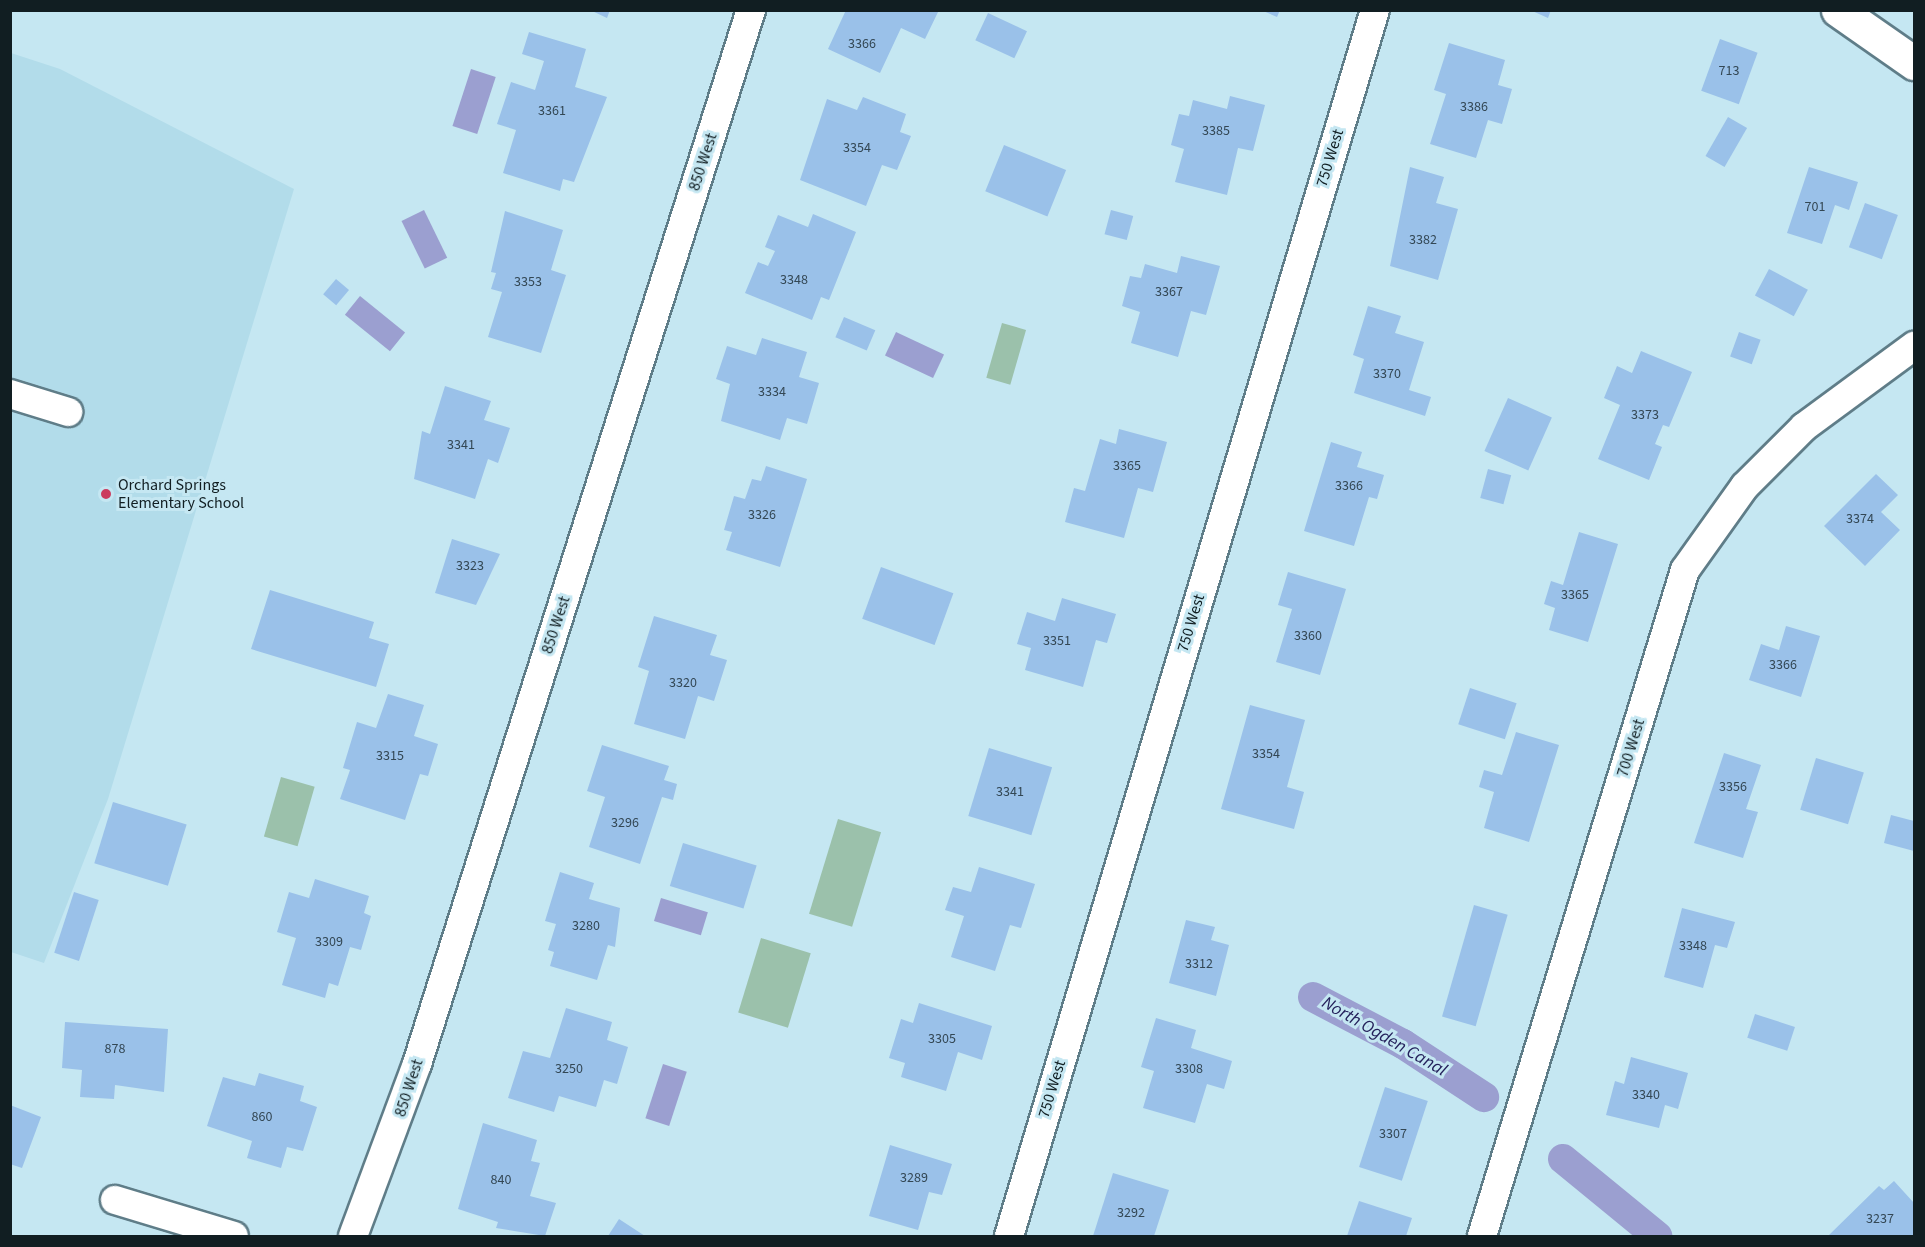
<!DOCTYPE html>
<style>
body{margin:0}
#map{position:relative;width:1925px;height:1247px;overflow:hidden;background:#c5e7f2;font-family:"Source Sans 3",sans-serif}
div>[style]{position:absolute}
.built>*{inset:0;background:#b2dcea}
.green>*{inset:0;background:#9bc1ab;transform-origin:0 0}
.water>*{inset:0;background:#9b9fd0;transform-origin:0 0}
.canal>*{height:30px;margin:-15px;padding:0 15px;transform-origin:15px;border-radius:15px;background:#9b9fd0}
.building>*{inset:0;background:#9ac1e9;transform-origin:0 0}
.roads{filter:drop-shadow(2px 0 #5f7d88) drop-shadow(-2px 0 #5f7d88) drop-shadow(0 2px #5f7d88) drop-shadow(0 -2px #5f7d88)}
.street>*{height:28px;margin:-14px;padding:0 14px;transform-origin:14px;border-radius:14px;background:#fff}
.secondary>*{height:33px;margin:-16.5px;padding:0 16.5px;transform-origin:16.5px;border-radius:16.5px;background:#fff}
.dots>*{width:16px;height:16px;translate:-50% -50%;box-sizing:border-box;border:3px solid #c5e7f2;border-radius:50%}
span{translate:-50% -50%;white-space:nowrap;text-align:center;line-height:1.15;-webkit-text-stroke:6px #c5e7f2;paint-order:stroke}
.number-label{font-size:14px;color:#334754}
.number-label span{-webkit-text-stroke-width:0}
.street-label{font-size:16px;color:#111e22}
.poi-label{font-size:16px;color:#111e22}
.left{translate:0 -50%;text-align:left}
.water-label{font-size:18px;color:#24215b;font-style:italic}
.frame{position:absolute;inset:0;border:12px solid #111e22;pointer-events:none}
</style>
<div id="map">
<div class="built">
<div style="clip-path:polygon(11px 53px,60px 69px,294px 189px,108px 799px,44px 963px,11px 952px)"></div>
</div>
<div class="green">
<div style="left:1002px;top:323px;width:25px;height:57px;rotate:16deg"></div>
<div style="left:281px;top:777px;width:35px;height:62px;rotate:16deg"></div>
<div style="left:838px;top:819px;width:45px;height:99px;rotate:17deg"></div>
<div style="left:761px;top:938px;width:52px;height:78px;rotate:17deg"></div>
</div>
<div class="water">
<div style="left:471px;top:69px;width:26px;height:60px;rotate:18deg"></div>
<div style="left:424px;top:210px;width:53px;height:25px;rotate:64deg"></div>
<div style="left:360px;top:296px;width:58px;height:24px;rotate:39deg"></div>
<div style="left:896px;top:332px;width:53px;height:26px;rotate:25deg"></div>
<div style="left:661px;top:898px;width:49px;height:24px;rotate:17deg"></div>
<div style="left:663px;top:1064px;width:25px;height:57px;rotate:18deg"></div>
</div>
<div class="canal">
<div style="left:1313px;top:997px;width:102px;rotate:27.6deg"></div>
<div style="left:1403px;top:1044px;width:97px;rotate:33.2deg"></div>
<div style="left:1563px;top:1159px;width:122px;rotate:39.3deg"></div>
</div>
<div class="building">
<div style="clip-path:polygon(590px 10px,610px 10px,607px 18px)"></div>
<div style="clip-path:polygon(846px 10px,939px 10px,925px 39px,901px 28px,880px 73px,828px 49px)"></div>
<div style="clip-path:polygon(1261px 10px,1280px 10px,1277px 17px)"></div>
<div style="clip-path:polygon(1530px 10px,1551px 10px,1548px 18px)"></div>
<div style="left:988px;top:13px;width:43px;height:30px;rotate:25deg"></div>
<div style="clip-path:polygon(529px 32px,586px 49px,575px 87px,607px 97px,574px 182px,563px 179px,560px 191px,503px 173px,516px 130px,497px 124px,511px 82px,535px 90px,544px 61px,522px 54px)"></div>
<div style="left:1720px;top:39px;width:40px;height:55px;rotate:20deg"></div>
<div style="clip-path:polygon(1449px 43px,1505px 60px,1498px 85px,1512px 89px,1502px 124px,1488px 120px,1476px 158px,1430px 144px,1446px 94px,1434px 90px)"></div>
<div style="clip-path:polygon(1230px 96px,1265px 105px,1253px 151px,1238px 148px,1227px 195px,1175px 182px,1184px 149px,1171px 145px,1179px 114px,1189px 116px,1193px 100px,1227px 109px)"></div>
<div style="clip-path:polygon(863px 97px,906px 114px,900px 132px,911px 136px,897px 170px,882px 165px,866px 206px,800px 180px,827px 99px,857px 110px)"></div>
<div style="left:1728px;top:117px;width:22px;height:45px;rotate:30deg"></div>
<div style="left:1004px;top:145px;width:67px;height:50px;rotate:22deg"></div>
<div style="clip-path:polygon(1410px 167px,1444px 177px,1436px 203px,1458px 209px,1438px 280px,1390px 266px)"></div>
<div style="clip-path:polygon(1809px 167px,1858px 182px,1849px 210px,1835px 205px,1822px 244px,1787px 233px)"></div>
<div style="left:1865px;top:203px;width:35px;height:47px;rotate:20deg"></div>
<div style="left:1111px;top:210px;width:23px;height:25px;rotate:15deg"></div>
<div style="clip-path:polygon(505px 211px,563px 230px,551px 270px,566px 275px,541px 353px,488px 337px,502px 292px,491px 289px,496px 273px,491px 272px)"></div>
<div style="clip-path:polygon(813px 214px,856px 232px,829px 300px,821px 297px,812px 320px,745px 293px,758px 262px,768px 266px,775px 251px,765px 247px,778px 215px,808px 227px)"></div>
<div style="clip-path:polygon(1181px 256px,1220px 266px,1206px 315px,1191px 311px,1178px 357px,1131px 343px,1140px 312px,1122px 306px,1130px 276px,1141px 278px,1145px 264px,1177px 273px)"></div>
<div style="left:1769px;top:269px;width:44px;height:30px;rotate:28deg"></div>
<div style="left:336px;top:279px;width:17px;height:20px;rotate:40deg"></div>
<div style="clip-path:polygon(1368px 306px,1401px 316px,1395px 333px,1424px 342px,1409px 390px,1431px 397px,1425px 416px,1354px 393px,1364px 359px,1353px 355px)"></div>
<div style="left:844px;top:317px;width:34px;height:22px;rotate:23deg"></div>
<div style="left:1739px;top:332px;width:23px;height:26px;rotate:20deg"></div>
<div style="clip-path:polygon(762px 338px,807px 352px,799px 377px,819px 383px,807px 424px,787px 418px,780px 440px,721px 421px,730px 384px,716px 379px,727px 346px,756px 355px)"></div>
<div style="clip-path:polygon(1641px 351px,1692px 372px,1669px 427px,1663px 425px,1655px 444px,1662px 447px,1649px 480px,1598px 459px,1620px 405px,1604px 398px,1617px 366px,1632px 373px)"></div>
<div style="clip-path:polygon(445px 386px,491px 401px,484px 420px,510px 428px,498px 463px,488px 459px,475px 499px,414px 479px,422px 431px,430px 434px)"></div>
<div style="left:1508px;top:398px;width:48px;height:58px;rotate:24deg"></div>
<div style="clip-path:polygon(1119px 429px,1167px 442px,1153px 492px,1138px 488px,1124px 538px,1065px 522px,1074px 488px,1085px 491px,1100px 439px,1116px 444px)"></div>
<div style="clip-path:polygon(1331px 442px,1362px 452px,1357px 467px,1384px 475px,1377px 499px,1369px 497px,1354px 546px,1304px 531px)"></div>
<div style="clip-path:polygon(766px 466px,807px 479px,780px 567px,726px 550px,732px 532px,724px 530px,734px 496px,745px 499px,752px 479px,761px 481px)"></div>
<div style="left:1488px;top:469px;width:24px;height:30px;rotate:15deg"></div>
<div style="clip-path:polygon(1876px 474px,1898px 495px,1881px 512px,1900px 530px,1865px 566px,1824px 526px)"></div>
<div style="clip-path:polygon(1579px 532px,1618px 544px,1588px 642px,1549px 630px,1555px 608px,1544px 604px,1551px 581px,1563px 585px)"></div>
<div style="clip-path:polygon(452px 539px,500px 554px,476px 605px,435px 593px)"></div>
<div style="left:881px;top:567px;width:77px;height:55px;rotate:20deg"></div>
<div style="clip-path:polygon(1288px 572px,1346px 589px,1320px 675px,1276px 662px,1292px 609px,1278px 605px)"></div>
<div style="clip-path:polygon(270px 590px,374px 622px,369px 638px,389px 644px,376px 687px,251px 649px)"></div>
<div style="clip-path:polygon(1062px 598px,1116px 614px,1107px 643px,1096px 640px,1083px 687px,1025px 670px,1031px 648px,1017px 644px,1027px 612px,1055px 621px)"></div>
<div style="clip-path:polygon(654px 616px,717px 635px,710px 655px,727px 660px,714px 701px,698px 696px,685px 739px,634px 724px,649px 671px,638px 667px)"></div>
<div style="clip-path:polygon(1786px 626px,1820px 636px,1801px 697px,1749px 680px,1761px 644px,1779px 650px)"></div>
<div style="left:1470px;top:688px;width:49px;height:38px;rotate:18deg"></div>
<div style="clip-path:polygon(388px 694px,424px 705px,414px 736px,438px 744px,428px 776px,420px 774px,405px 820px,340px 799px,350px 770px,343px 768px,357px 722px,376px 728px)"></div>
<div style="clip-path:polygon(1250px 705px,1305px 720px,1287px 787px,1304px 792px,1294px 829px,1221px 809px)"></div>
<div style="clip-path:polygon(1516px 732px,1559px 745px,1529px 842px,1484px 828px,1494px 792px,1479px 787px,1484px 770px,1502px 775px)"></div>
<div style="clip-path:polygon(602px 745px,669px 766px,664px 780px,677px 784px,673px 800px,662px 797px,640px 864px,589px 847px,605px 797px,587px 791px)"></div>
<div style="left:989px;top:748px;width:66px;height:71px;rotate:17deg"></div>
<div style="clip-path:polygon(1724px 753px,1761px 765px,1746px 809px,1758px 812px,1743px 858px,1694px 843px)"></div>
<div style="left:1816px;top:758px;width:50px;height:54px;rotate:17deg"></div>
<div style="left:113px;top:802px;width:77px;height:64px;rotate:17deg"></div>
<div style="clip-path:polygon(1891px 815px,1914px 821px,1914px 851px,1884px 843px)"></div>
<div style="left:683px;top:843px;width:77px;height:45px;rotate:17deg"></div>
<div style="clip-path:polygon(979px 867px,1035px 884px,1021px 928px,1010px 925px,995px 971px,951px 957px,964px 916px,945px 910px,953px 887px,971px 892px)"></div>
<div style="clip-path:polygon(560px 872px,594px 883px,589px 899px,620px 908px,615px 947px,608px 945px,597px 980px,550px 966px,554px 952px,548px 950px,556px 924px,545px 921px)"></div>
<div style="clip-path:polygon(315px 879px,369px 896px,364px 913px,371px 916px,361px 950px,350px 947px,338px 986px,329px 983px,325px 998px,282px 985px,296px 938px,277px 932px,289px 892px,309px 898px)"></div>
<div style="left:74px;top:892px;width:26px;height:64px;rotate:18deg"></div>
<div style="left:1474px;top:905px;width:35px;height:116px;rotate:16deg"></div>
<div style="clip-path:polygon(1682px 908px,1735px 922px,1727px 948px,1715px 945px,1703px 988px,1664px 977px)"></div>
<div style="clip-path:polygon(1186px 920px,1215px 927px,1211px 940px,1229px 945px,1216px 996px,1169px 983px)"></div>
<div style="clip-path:polygon(919px 1003px,992px 1026px,982px 1060px,958px 1052px,946px 1091px,901px 1077px,905px 1063px,889px 1058px,901px 1019px,913px 1023px)"></div>
<div style="clip-path:polygon(566px 1008px,612px 1022px,607px 1040px,628px 1047px,617px 1084px,604px 1080px,596px 1107px,559px 1096px,554px 1112px,508px 1098px,523px 1051px,550px 1058px)"></div>
<div style="left:1755px;top:1014px;width:42px;height:25px;rotate:18deg"></div>
<div style="clip-path:polygon(1156px 1018px,1196px 1030px,1191px 1048px,1232px 1061px,1224px 1089px,1207px 1084px,1195px 1123px,1143px 1108px,1154px 1071px,1141px 1067px)"></div>
<div style="clip-path:polygon(65px 1022px,168px 1029px,164px 1092px,115px 1085px,114px 1099px,80px 1097px,82px 1070px,62px 1068px)"></div>
<div style="clip-path:polygon(1631px 1057px,1688px 1073px,1678px 1109px,1665px 1105px,1659px 1128px,1606px 1115px,1615px 1081px,1624px 1084px)"></div>
<div style="clip-path:polygon(259px 1073px,304px 1086px,300px 1101px,317px 1107px,303px 1151px,287px 1147px,281px 1168px,247px 1158px,252px 1141px,207px 1126px,223px 1077px,255px 1086px)"></div>
<div style="left:1385px;top:1087px;width:45px;height:84px;rotate:18deg"></div>
<div style="clip-path:polygon(10px 1105px,41px 1117px,22px 1168px,10px 1164px)"></div>
<div style="clip-path:polygon(483px 1123px,537px 1140px,531px 1161px,540px 1163px,530px 1196px,556px 1203px,545px 1236px,496px 1228px,498px 1222px,458px 1209px)"></div>
<div style="clip-path:polygon(890px 1145px,952px 1164px,942px 1195px,929px 1192px,918px 1230px,869px 1216px)"></div>
<div style="clip-path:polygon(1113px 1173px,1169px 1190px,1154px 1236px,1093px 1236px)"></div>
<div style="clip-path:polygon(1894px 1181px,1914px 1203px,1914px 1236px,1829px 1235px,1879px 1186px,1884px 1190px)"></div>
<div style="clip-path:polygon(1359px 1201px,1412px 1218px,1406px 1236px,1347px 1236px)"></div>
<div style="clip-path:polygon(619px 1219px,645px 1236px,608px 1236px)"></div>
</div>
<div class="roads">
<div class="street">
<div style="left:10px;top:394px;width:61px;rotate:17.2deg"></div>
<div style="left:115px;top:1200px;width:124px;rotate:16.8deg"></div>
<div style="left:353px;top:1236px;width:184px;rotate:-69.6deg"></div>
<div style="left:417px;top:1064px;width:1106px;rotate:-72.42deg"></div>
<div style="left:1009px;top:1236px;width:1279px;rotate:-73.38deg"></div>
<div style="left:1482px;top:1236px;width:696px;rotate:-73.05deg"></div>
<div style="left:1685px;top:570px;width:103px;rotate:-54.5deg"></div>
<div style="left:1745px;top:486px;width:83px;rotate:-45deg"></div>
<div style="left:1804px;top:427px;width:137px;rotate:-36.4deg"></div>
</div>
<div class="secondary">
<div style="left:1838px;top:10px;width:93px;rotate:34.9deg"></div>
</div>
</div>
<div class="dots">
<div style="left:106px;top:494px;background:#cb3b5e"></div>
</div>
<div class="number-label">
<span style="left:862px;top:44px">3366</span>
<span style="left:1729px;top:71px">713</span>
<span style="left:1474px;top:107px">3386</span>
<span style="left:552px;top:111px">3361</span>
<span style="left:1216px;top:131px">3385</span>
<span style="left:857px;top:148px">3354</span>
<span style="left:1815px;top:207px">701</span>
<span style="left:1423px;top:240px">3382</span>
<span style="left:794px;top:280px">3348</span>
<span style="left:528px;top:282px">3353</span>
<span style="left:1169px;top:292px">3367</span>
<span style="left:1387px;top:374px">3370</span>
<span style="left:772px;top:392px">3334</span>
<span style="left:1645px;top:415px">3373</span>
<span style="left:461px;top:445px">3341</span>
<span style="left:1127px;top:466px">3365</span>
<span style="left:1349px;top:486px">3366</span>
<span style="left:762px;top:515px">3326</span>
<span style="left:1860px;top:519px">3374</span>
<span style="left:470px;top:566px">3323</span>
<span style="left:1575px;top:595px">3365</span>
<span style="left:1308px;top:636px">3360</span>
<span style="left:1057px;top:641px">3351</span>
<span style="left:1783px;top:665px">3366</span>
<span style="left:683px;top:683px">3320</span>
<span style="left:1266px;top:754px">3354</span>
<span style="left:390px;top:756px">3315</span>
<span style="left:1733px;top:787px">3356</span>
<span style="left:1010px;top:792px">3341</span>
<span style="left:625px;top:823px">3296</span>
<span style="left:586px;top:926px">3280</span>
<span style="left:329px;top:942px">3309</span>
<span style="left:1693px;top:946px">3348</span>
<span style="left:1199px;top:964px">3312</span>
<span style="left:942px;top:1039px">3305</span>
<span style="left:115px;top:1049px">878</span>
<span style="left:569px;top:1069px">3250</span>
<span style="left:1189px;top:1069px">3308</span>
<span style="left:1646px;top:1095px">3340</span>
<span style="left:262px;top:1117px">860</span>
<span style="left:1393px;top:1134px">3307</span>
<span style="left:914px;top:1178px">3289</span>
<span style="left:501px;top:1180px">840</span>
<span style="left:1131px;top:1213px">3292</span>
<span style="left:1880px;top:1219px">3237</span>
</div>
<div class="street-label">
<span style="left:1330px;top:158px;rotate:-73deg">750 West</span>
<span style="left:703px;top:162px;rotate:-72deg">850 West</span>
<span style="left:1191px;top:623px;rotate:-73deg">750 West</span>
<span style="left:556px;top:625px;rotate:-72deg">850 West</span>
<span style="left:1631px;top:748px;rotate:-73deg">700 West</span>
<span style="left:409px;top:1088px;rotate:-72deg">850 West</span>
<span style="left:1052px;top:1089px;rotate:-73deg">750 West</span>
</div>
<div class="poi-label">
<span class="left" style="left:118px;top:494px">Orchard Springs<br>Elementary School</span>
</div>
<div class="water-label">
<span style="left:1384px;top:1037px;rotate:30deg">North Ogden Canal</span>
</div>
<div class="frame"></div>
</div>
